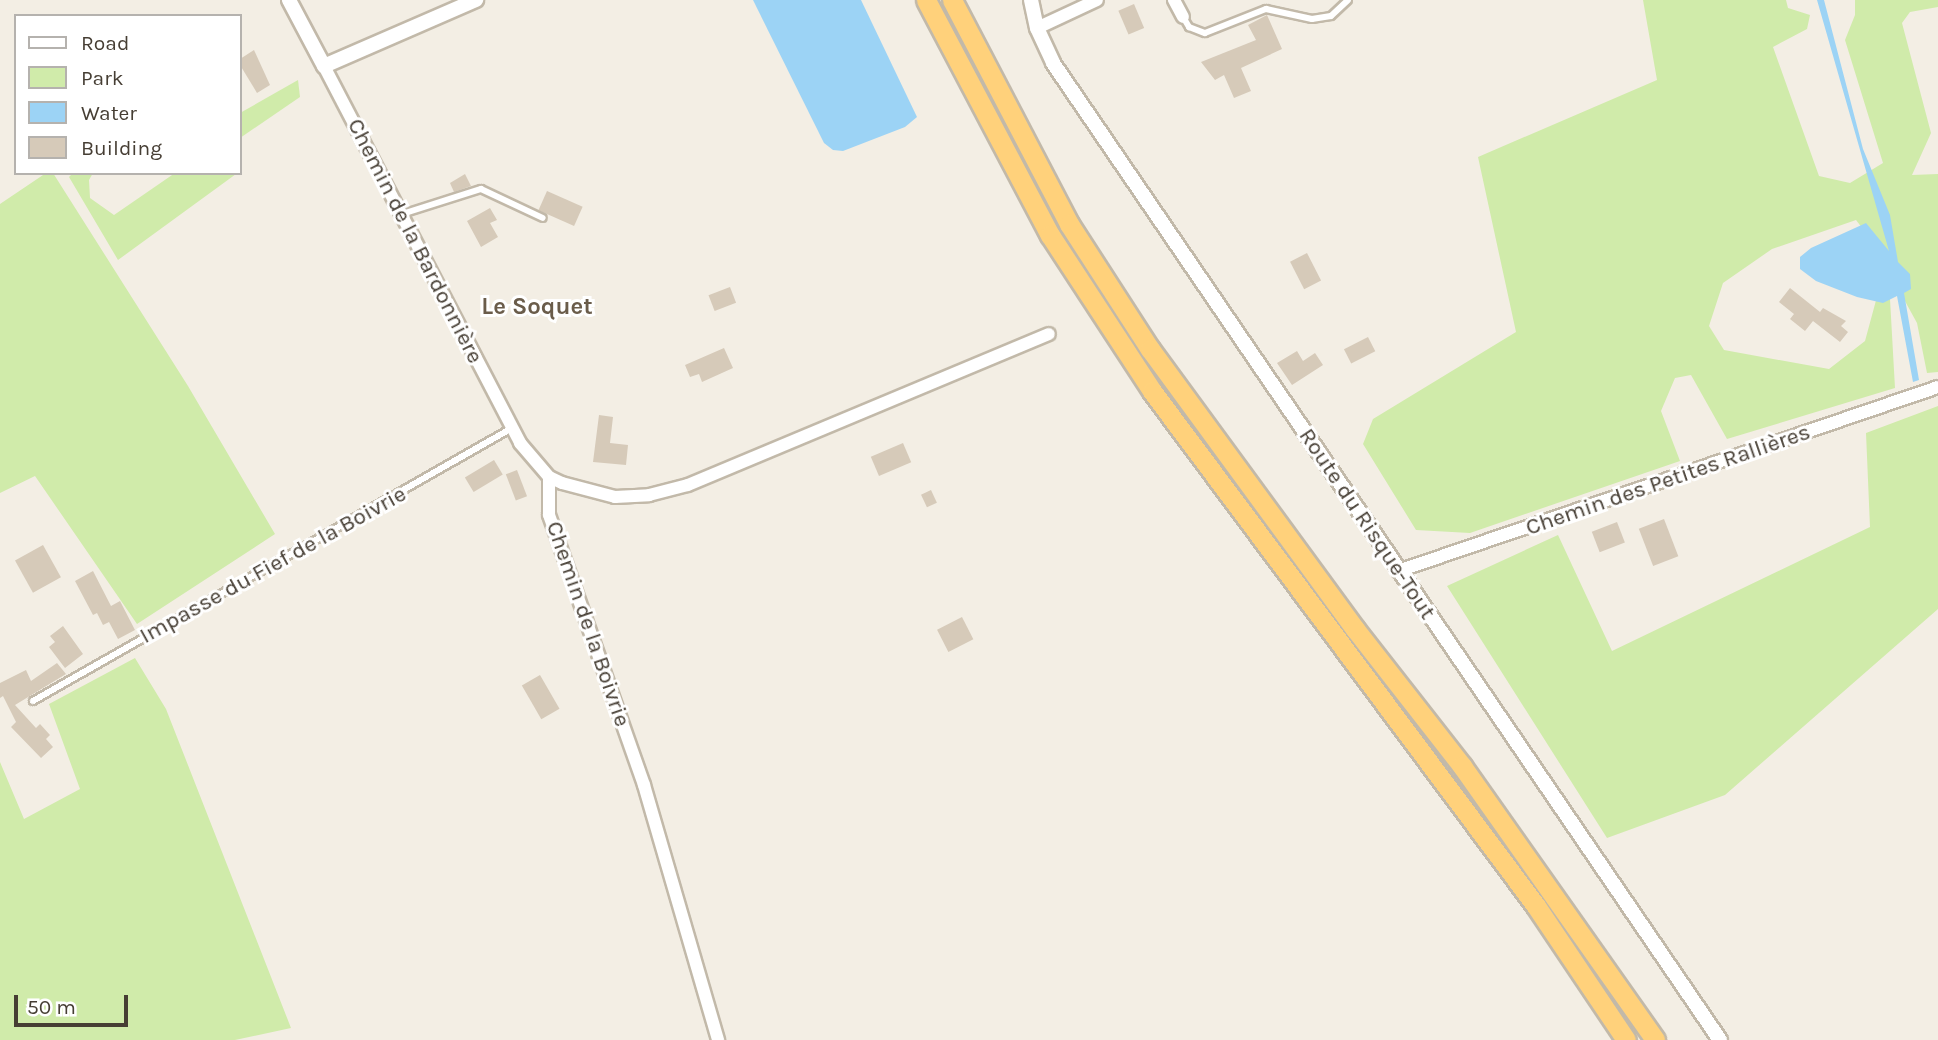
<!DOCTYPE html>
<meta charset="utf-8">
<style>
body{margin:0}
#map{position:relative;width:1938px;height:1040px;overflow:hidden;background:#f3eee4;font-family:Karla,sans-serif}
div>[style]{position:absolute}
.green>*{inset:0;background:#d0ebaa}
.water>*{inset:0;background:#9cd3f5}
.building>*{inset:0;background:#d6cab9;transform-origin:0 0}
.roads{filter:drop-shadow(2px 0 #c2b9a9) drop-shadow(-2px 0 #c2b9a9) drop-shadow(0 2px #c2b9a9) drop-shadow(0 -2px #c2b9a9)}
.service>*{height:6px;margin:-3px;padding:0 3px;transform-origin:3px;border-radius:3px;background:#fff}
.minor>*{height:12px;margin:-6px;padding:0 6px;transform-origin:6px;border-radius:6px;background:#fff}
.tertiary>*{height:14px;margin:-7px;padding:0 7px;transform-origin:7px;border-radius:7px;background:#fff}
.trunk>*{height:19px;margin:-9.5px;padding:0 9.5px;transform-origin:9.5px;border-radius:9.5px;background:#ffd17b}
span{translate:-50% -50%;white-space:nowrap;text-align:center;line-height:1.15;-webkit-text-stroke:6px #fff;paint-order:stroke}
.street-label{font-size:23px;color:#463e34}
.neighbourhood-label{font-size:24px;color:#6a5c4a;font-weight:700}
.legend{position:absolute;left:14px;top:14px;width:228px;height:161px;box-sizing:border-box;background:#fff;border:2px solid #b5b2ae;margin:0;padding:9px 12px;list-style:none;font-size:21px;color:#463e34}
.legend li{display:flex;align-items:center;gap:14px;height:35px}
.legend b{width:35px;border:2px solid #b5b2ae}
.scale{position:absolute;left:14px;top:995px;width:114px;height:32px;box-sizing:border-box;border:4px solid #463e34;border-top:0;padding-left:9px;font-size:21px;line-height:24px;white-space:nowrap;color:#463e34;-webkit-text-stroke:5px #fff;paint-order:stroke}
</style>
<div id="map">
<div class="green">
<div style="clip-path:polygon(1643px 0,1786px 0,1788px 8px,1810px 15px,1807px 29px,1773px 47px,1819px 176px,1850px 183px,1883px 163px,1845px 40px,1855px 15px,1855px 0,1938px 0,1938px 7px,1910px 12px,1902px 23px,1931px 133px,1912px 175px,1938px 174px,1938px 372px,1927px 373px,1917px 323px,1872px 241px,1856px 220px,1772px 249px,1723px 283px,1709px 326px,1724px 350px,1829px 369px,1865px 341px,1878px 293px,1890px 299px,1895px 388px,1727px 439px,1691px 375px,1675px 378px,1661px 411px,1680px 461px,1470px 533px,1416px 530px,1363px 444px,1373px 419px,1516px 332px,1478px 157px,1657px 80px)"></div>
<div style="clip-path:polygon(298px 80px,300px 97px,240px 138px,240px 113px)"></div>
<div style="clip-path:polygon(46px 173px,53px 173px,188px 386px,275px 534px,137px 624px,35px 476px,0 493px,0 204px)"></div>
<div style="clip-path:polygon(73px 173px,93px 173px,89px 180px,90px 198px,114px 215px,175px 173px,236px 174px,118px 260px,69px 177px)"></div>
<div style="clip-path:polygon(1938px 406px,1938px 609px,1725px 795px,1607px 838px,1447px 586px,1558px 535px,1612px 651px,1870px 527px,1866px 433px)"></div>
<div style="clip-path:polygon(135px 658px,166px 709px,291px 1028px,235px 1040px,0 1040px,0 762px,24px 819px,80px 789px,49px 704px)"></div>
</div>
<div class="water">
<div style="clip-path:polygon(753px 0,861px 0,917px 117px,905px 127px,843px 151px,833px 150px,824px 143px)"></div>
<div style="clip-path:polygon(1817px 0,1824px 0,1863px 149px,1890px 215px,1898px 262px,1910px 274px,1911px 289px,1904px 293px,1919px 380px,1913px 382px,1897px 296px,1883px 303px,1857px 297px,1816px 281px,1800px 269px,1800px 257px,1811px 248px,1866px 223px,1889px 251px)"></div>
</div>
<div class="building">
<div style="left:1134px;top:4px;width:26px;height:17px;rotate:67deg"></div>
<div style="clip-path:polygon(1267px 15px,1282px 49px,1241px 68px,1251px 91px,1234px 98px,1224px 75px,1215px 80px,1201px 62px,1256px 40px,1248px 25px)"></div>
<div style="clip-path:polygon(254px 50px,270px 85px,257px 93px,240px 65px,240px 59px)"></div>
<div style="clip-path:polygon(465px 174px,471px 186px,454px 192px,450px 183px)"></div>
<div style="left:547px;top:191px;width:39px;height:21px;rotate:24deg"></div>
<div style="clip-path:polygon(490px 208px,497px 220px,490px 223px,498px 237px,481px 247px,467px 221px)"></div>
<div style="left:1307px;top:253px;width:31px;height:19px;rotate:63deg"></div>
<div style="left:730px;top:287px;width:17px;height:23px;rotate:69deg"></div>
<div style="clip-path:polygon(1790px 288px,1820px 312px,1823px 308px,1846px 321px,1841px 326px,1848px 332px,1840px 342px,1813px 321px,1805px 331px,1790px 319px,1794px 314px,1779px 302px)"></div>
<div style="left:1368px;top:337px;width:16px;height:27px;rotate:63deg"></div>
<div style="clip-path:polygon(724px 348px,733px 368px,702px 382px,699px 374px,690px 377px,685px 365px)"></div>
<div style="clip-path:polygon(1297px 351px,1303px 361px,1315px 353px,1323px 365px,1292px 385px,1277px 363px)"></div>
<div style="clip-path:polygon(599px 415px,613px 417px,610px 443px,628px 445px,626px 465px,593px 462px)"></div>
<div style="left:903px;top:443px;width:21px;height:35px;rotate:67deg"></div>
<div style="left:494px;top:460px;width:17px;height:34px;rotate:59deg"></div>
<div style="left:517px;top:470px;width:28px;height:12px;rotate:69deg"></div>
<div style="left:931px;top:490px;width:14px;height:11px;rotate:65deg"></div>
<div style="left:1664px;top:519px;width:40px;height:27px;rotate:69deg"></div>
<div style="left:1617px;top:522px;width:22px;height:27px;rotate:69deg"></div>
<div style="left:43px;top:545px;width:37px;height:32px;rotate:61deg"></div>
<div style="clip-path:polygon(93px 571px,111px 606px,120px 601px,135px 630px,118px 639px,109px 622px,103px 625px,97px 613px,93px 615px,75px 581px)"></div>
<div style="left:962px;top:617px;width:25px;height:28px;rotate:63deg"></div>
<div style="clip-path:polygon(63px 626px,83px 654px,65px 668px,49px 647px,55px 642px,50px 636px)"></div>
<div style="clip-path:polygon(57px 663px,66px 674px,15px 705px,36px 728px,40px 724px,50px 735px,46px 739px,53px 747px,41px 758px,11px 727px,16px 722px,3px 696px,0 698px,0 683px,26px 670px,31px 681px)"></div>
<div style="left:540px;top:675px;width:39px;height:21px;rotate:60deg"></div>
</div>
<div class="roads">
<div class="service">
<div style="left:1183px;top:17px;width:12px;rotate:59deg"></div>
<div style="left:1189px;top:27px;width:17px;rotate:21deg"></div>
<div style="left:1205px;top:33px;width:66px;rotate:-21.5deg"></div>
<div style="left:1266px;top:9px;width:47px;rotate:12.3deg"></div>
<div style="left:1312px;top:19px;width:19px;rotate:-9deg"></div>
<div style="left:1331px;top:16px;width:23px;rotate:-43deg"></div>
<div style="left:402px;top:214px;width:83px;rotate:-17.6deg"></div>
<div style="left:481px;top:189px;width:68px;rotate:25.1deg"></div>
<div style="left:33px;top:701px;width:551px;rotate:-29.68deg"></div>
</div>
<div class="minor">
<div style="left:1174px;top:0;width:19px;rotate:62deg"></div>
<div style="left:1037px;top:28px;width:66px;rotate:-25deg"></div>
<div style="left:324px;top:66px;width:425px;rotate:62.5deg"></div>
<div style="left:520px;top:443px;width:45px;rotate:49.5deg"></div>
<div style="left:549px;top:477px;width:14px;rotate:25deg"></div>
<div style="left:562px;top:483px;width:55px;rotate:14.8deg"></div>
<div style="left:615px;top:497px;width:34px;rotate:-3deg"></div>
<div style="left:649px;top:495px;width:40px;rotate:-14.4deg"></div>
<div style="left:688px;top:485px;width:391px;rotate:-22.7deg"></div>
<div style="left:549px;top:477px;width:38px;rotate:90deg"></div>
<div style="left:549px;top:515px;width:286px;rotate:70.6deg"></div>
<div style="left:644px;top:785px;width:266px;rotate:73.8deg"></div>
<div style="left:1398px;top:571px;width:570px;rotate:-18.82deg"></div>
</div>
<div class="tertiary">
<div style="left:289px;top:0;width:75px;rotate:62.1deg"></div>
<div style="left:324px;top:66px;width:166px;rotate:-23.5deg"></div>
<div style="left:1031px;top:0;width:29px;rotate:78deg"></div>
<div style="left:1037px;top:28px;width:38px;rotate:65deg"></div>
<div style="left:1053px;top:63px;width:1183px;rotate:55.68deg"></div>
</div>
<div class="trunk">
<div style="left:926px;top:0;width:266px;rotate:62.2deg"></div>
<div style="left:1050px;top:235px;width:186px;rotate:56.8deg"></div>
<div style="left:1152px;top:391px;width:642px;rotate:53.29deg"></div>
<div style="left:1536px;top:906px;width:161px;rotate:56.1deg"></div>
<div style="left:952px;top:0;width:253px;rotate:62.4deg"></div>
<div style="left:1069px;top:224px;width:149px;rotate:57.1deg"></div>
<div style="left:1150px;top:349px;width:347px;rotate:53.8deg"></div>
<div style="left:1355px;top:629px;width:174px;rotate:52deg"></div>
<div style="left:1462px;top:766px;width:335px;rotate:54.8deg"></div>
</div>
</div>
<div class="street-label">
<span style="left:415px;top:241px;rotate:63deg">Chemin de la Bardonnière</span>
<span style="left:1668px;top:480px;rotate:-19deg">Chemin des Petites Rallières</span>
<span style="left:1367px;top:524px;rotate:56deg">Route du Risque-Tout</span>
<span style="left:273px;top:565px;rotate:-29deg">Impasse du Fief de la Boivrie</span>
<span style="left:588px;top:624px;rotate:71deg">Chemin de la Boivrie</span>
</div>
<div class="neighbourhood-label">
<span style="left:537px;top:307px">Le Soquet</span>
</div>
<ul class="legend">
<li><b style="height:9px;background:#fff"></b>Road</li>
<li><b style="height:19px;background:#d0ebaa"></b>Park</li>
<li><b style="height:19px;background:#9cd3f5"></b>Water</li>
<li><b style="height:19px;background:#d6cab9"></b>Building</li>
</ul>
<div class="scale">50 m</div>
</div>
